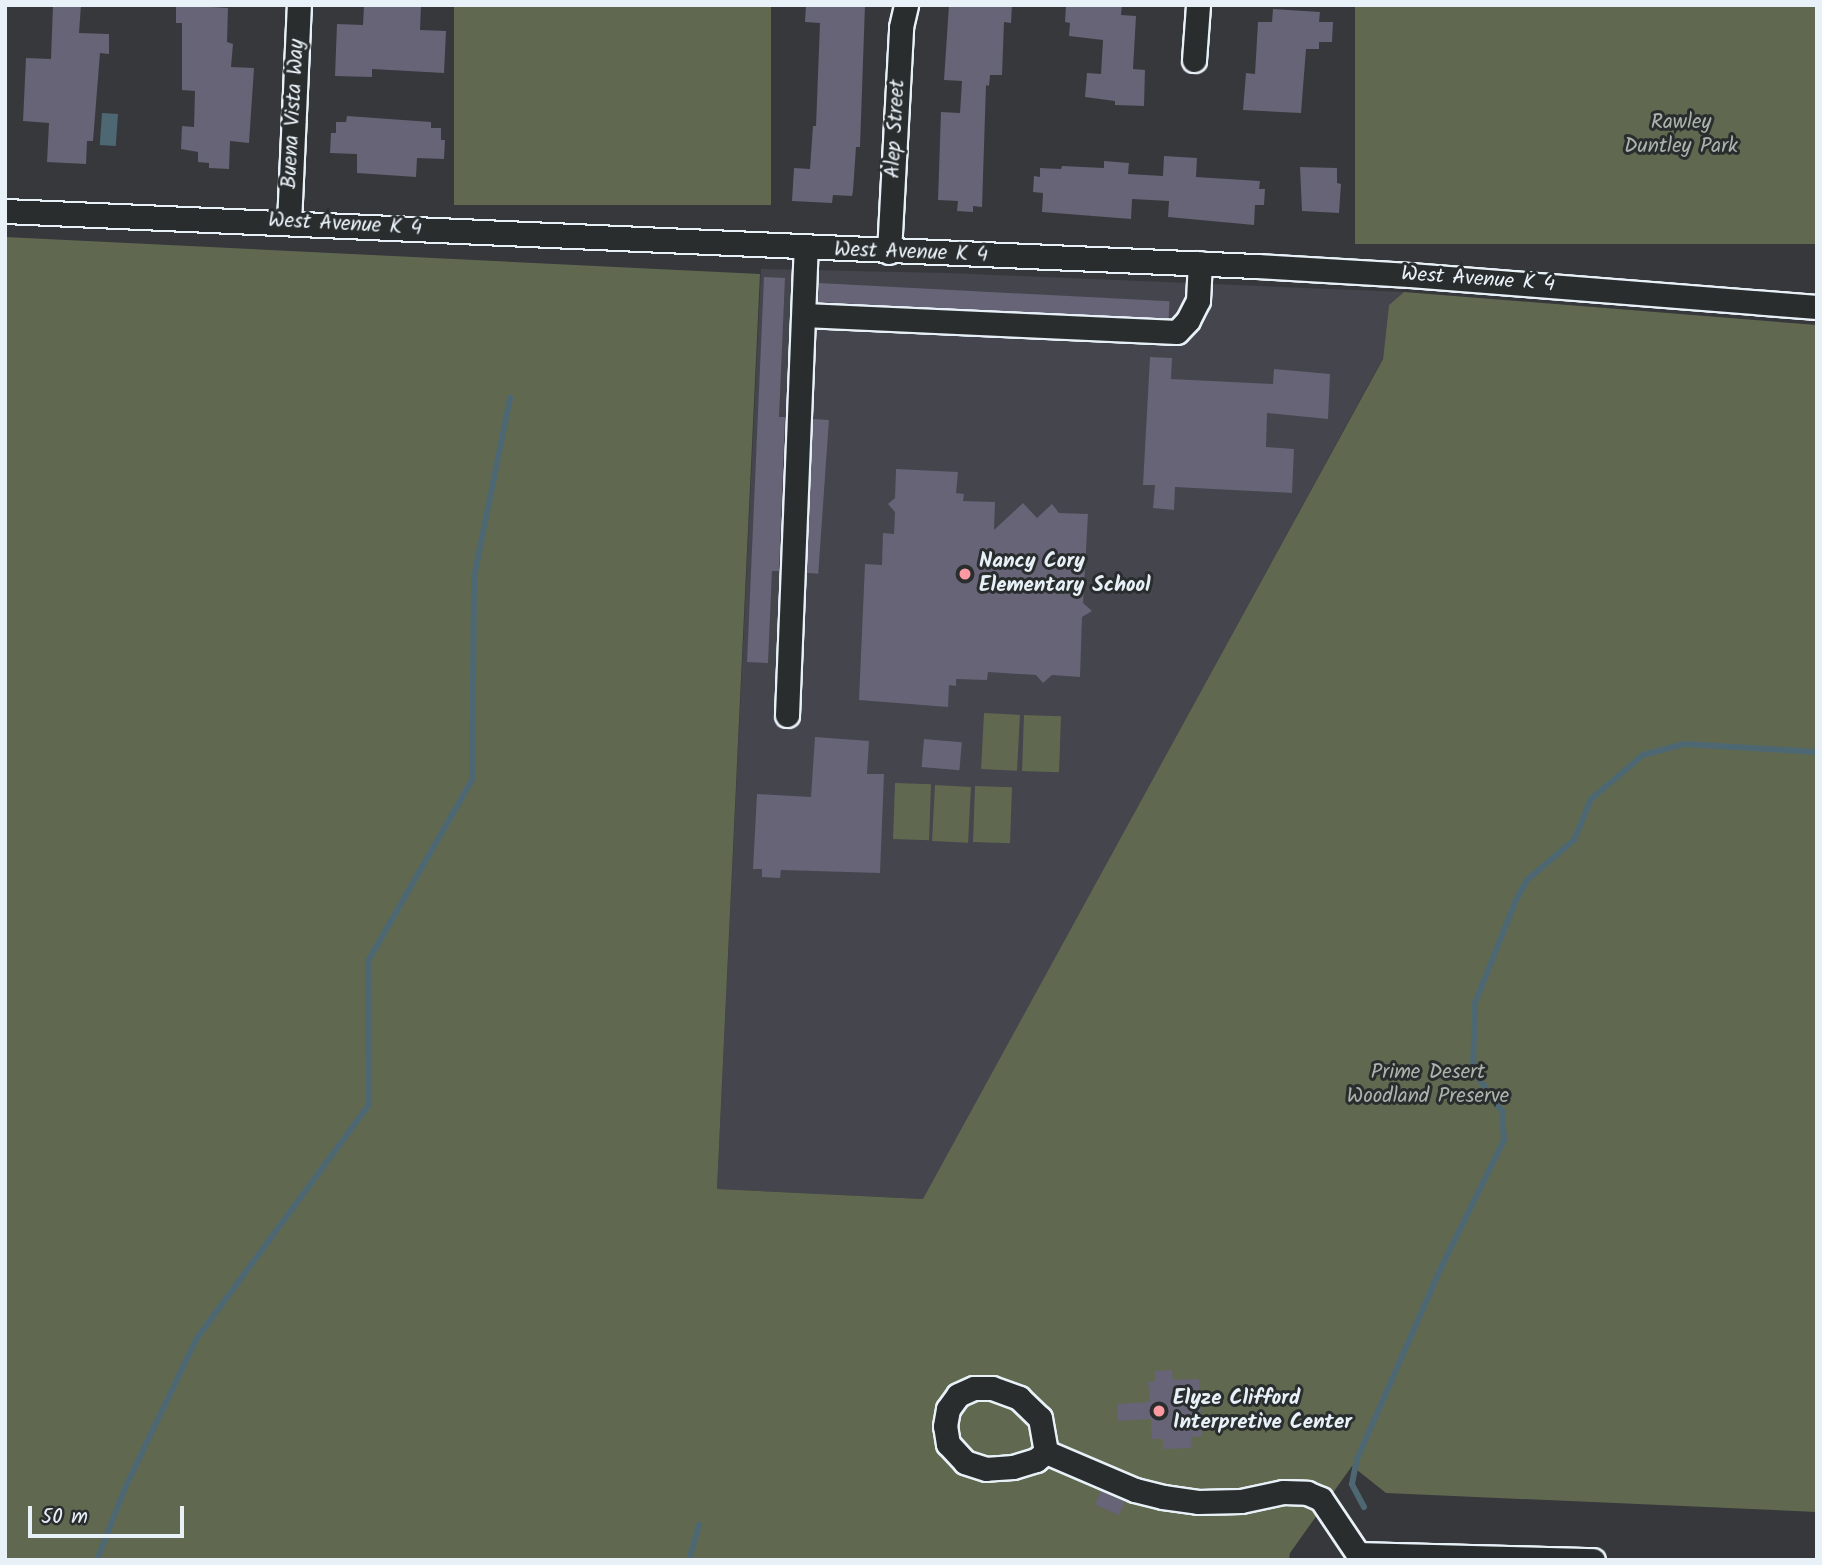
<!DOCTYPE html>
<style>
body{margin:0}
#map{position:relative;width:1822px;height:1565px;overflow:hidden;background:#36383c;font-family:Kalam,sans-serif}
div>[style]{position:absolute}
.built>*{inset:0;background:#44454d}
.green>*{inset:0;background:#606950;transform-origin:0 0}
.water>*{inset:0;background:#4e6873;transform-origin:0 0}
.stream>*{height:6px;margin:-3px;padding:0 3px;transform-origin:3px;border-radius:3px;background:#4e6873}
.building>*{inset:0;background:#666476;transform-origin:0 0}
.roads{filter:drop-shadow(2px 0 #e8f1f8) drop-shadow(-2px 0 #e8f1f8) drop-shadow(0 2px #e8f1f8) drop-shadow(0 -2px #e8f1f8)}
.minor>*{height:23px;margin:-11.5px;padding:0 11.5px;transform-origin:11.5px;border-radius:11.5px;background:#2a2d2e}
.dots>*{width:19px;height:19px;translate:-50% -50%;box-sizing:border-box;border:4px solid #2a2d2e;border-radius:50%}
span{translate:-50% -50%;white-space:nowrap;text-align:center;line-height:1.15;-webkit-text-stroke:6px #2a2d2e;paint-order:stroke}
.street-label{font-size:21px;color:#e8f1f8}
.park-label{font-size:21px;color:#abb4ac}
.poi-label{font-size:21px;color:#e8f1f8;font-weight:700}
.left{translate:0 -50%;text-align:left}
.frame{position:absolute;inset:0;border:7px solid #e8f1f8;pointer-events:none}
.scale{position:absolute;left:28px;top:1506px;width:156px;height:32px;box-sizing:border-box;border:4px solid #e8f1f8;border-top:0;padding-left:9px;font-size:21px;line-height:24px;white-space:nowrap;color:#e8f1f8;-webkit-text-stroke:5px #2a2d2e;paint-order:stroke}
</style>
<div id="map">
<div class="built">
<div style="clip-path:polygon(761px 269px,948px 273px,1404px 292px,1389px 305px,1383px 358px,924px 1199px,717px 1189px)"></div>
</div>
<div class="green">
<div style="left:454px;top:5px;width:317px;height:200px"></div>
<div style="left:1355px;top:5px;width:462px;height:239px"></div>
<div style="clip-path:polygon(5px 237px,760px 274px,717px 1189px,923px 1199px,1383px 359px,1389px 305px,1404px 292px,1817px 325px,1817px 1512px,1386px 1493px,1352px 1466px,1290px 1553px,1289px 1560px,5px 1560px)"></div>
<div style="left:984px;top:713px;width:36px;height:56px;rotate:3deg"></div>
<div style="left:1024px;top:715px;width:37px;height:56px;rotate:2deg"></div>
<div style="left:895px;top:783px;width:36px;height:56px;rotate:2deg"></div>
<div style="left:935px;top:785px;width:36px;height:56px;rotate:3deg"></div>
<div style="left:975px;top:786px;width:37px;height:56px;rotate:2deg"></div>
</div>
<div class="water">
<div style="left:102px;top:113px;width:16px;height:32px;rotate:4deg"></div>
</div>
<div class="stream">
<div style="left:1364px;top:1507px;width:26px;rotate:-118deg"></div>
<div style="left:1352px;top:1484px;width:25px;rotate:-79deg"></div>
<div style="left:1357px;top:1459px;width:204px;rotate:-66.3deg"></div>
<div style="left:1439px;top:1272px;width:147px;rotate:-63.8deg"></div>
<div style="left:1504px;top:1140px;width:29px;rotate:-94deg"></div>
<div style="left:1502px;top:1111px;width:49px;rotate:-125.9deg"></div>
<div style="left:1473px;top:1071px;width:68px;rotate:-88.3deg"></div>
<div style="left:1475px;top:1003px;width:111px;rotate:-68.3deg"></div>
<div style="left:1516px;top:900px;width:23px;rotate:-61deg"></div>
<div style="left:1527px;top:880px;width:62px;rotate:-40.4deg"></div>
<div style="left:1574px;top:840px;width:44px;rotate:-67.5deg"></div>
<div style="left:1591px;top:799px;width:68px;rotate:-40.2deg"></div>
<div style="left:1643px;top:755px;width:42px;rotate:-15deg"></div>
<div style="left:1684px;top:744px;width:133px;rotate:3.4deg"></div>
<div style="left:97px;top:1560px;width:77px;rotate:-68.7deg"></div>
<div style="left:125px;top:1488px;width:166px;rotate:-64.4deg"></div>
<div style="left:197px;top:1338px;width:290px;rotate:-53.6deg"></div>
<div style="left:369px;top:1105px;width:144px;rotate:-90.4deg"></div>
<div style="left:368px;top:961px;width:209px;rotate:-60.1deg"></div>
<div style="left:472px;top:780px;width:203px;rotate:-89.4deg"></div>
<div style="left:474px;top:577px;width:183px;rotate:-78.6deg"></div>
<div style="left:689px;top:1560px;width:37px;rotate:-74deg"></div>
</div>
<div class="building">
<div style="clip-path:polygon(53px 5px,81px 5px,79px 33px,109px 34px,109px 54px,100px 53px,93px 141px,87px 141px,86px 164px,47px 162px,49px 123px,23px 121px,26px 58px,51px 59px)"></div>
<div style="clip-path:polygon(176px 5px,228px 8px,227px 42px,233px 44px,231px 67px,254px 68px,249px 143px,230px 141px,229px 169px,209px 168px,209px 163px,198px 162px,198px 152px,181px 149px,182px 126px,194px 127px,195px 91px,182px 90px,182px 23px,176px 23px)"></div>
<div style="clip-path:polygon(364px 5px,421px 6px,420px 30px,446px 31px,444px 73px,372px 69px,372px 77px,335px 76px,337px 24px,363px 25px)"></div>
<div style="clip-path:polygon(806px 5px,865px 5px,860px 147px,856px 147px,853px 191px,852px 196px,833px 195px,832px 203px,792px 201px,794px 168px,810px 169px,813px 126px,816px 126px,820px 23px,805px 22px)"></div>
<div style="clip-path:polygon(949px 5px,1012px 5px,1011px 23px,1004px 22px,1002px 75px,990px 75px,989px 86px,986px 85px,982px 207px,973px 206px,973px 212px,957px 211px,958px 201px,938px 200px,941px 112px,960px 113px,962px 81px,944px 80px)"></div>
<div style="clip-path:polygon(1066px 5px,1122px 5px,1121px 15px,1136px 16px,1133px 69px,1145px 70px,1144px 106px,1115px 105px,1115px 101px,1085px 97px,1087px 73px,1101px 74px,1103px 40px,1069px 36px,1070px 23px,1065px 22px)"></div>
<div style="clip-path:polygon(1273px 9px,1320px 12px,1319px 22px,1333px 22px,1332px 42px,1319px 42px,1319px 49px,1306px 49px,1301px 113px,1243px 110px,1246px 73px,1255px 74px,1258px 22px,1272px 22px)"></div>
<div style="clip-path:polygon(347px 116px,431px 122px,431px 128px,441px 128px,441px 140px,445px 140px,444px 159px,417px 158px,416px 177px,357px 173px,357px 154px,330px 153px,331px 133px,336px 133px,336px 122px,346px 122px)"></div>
<div style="clip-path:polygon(1164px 156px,1197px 158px,1196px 177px,1260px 181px,1259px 189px,1265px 189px,1264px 205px,1255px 205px,1254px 225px,1168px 217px,1169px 201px,1132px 199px,1131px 219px,1042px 212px,1043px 193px,1033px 192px,1034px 176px,1040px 177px,1040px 168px,1061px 169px,1062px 166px,1104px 168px,1104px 161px,1129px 163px,1128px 174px,1163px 176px)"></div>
<div style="clip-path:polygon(1300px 167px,1337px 168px,1337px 183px,1341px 184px,1339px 213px,1302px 211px)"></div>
<div style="clip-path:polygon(764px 277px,785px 278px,779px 417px,785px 417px,779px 571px,772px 571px,768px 663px,747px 662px)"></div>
<div style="left:819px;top:283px;width:351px;height:19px;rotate:3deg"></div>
<div style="clip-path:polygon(1150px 357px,1172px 358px,1171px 379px,1273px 384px,1274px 369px,1330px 374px,1328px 419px,1267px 413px,1266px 447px,1294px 449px,1292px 493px,1175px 487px,1174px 510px,1153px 508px,1155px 485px,1143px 485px)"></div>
<div style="left:813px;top:419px;width:16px;height:154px;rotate:4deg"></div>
<div style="clip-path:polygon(896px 469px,958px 472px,956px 493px,964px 494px,963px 501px,995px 502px,994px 530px,1023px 503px,1037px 518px,1052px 504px,1059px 513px,1088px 514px,1083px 603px,1092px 611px,1082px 617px,1080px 677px,1052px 675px,1043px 683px,1036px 675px,988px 672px,987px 680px,956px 679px,956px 686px,949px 685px,948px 707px,859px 700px,865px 564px,882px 565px,883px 533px,894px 534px,895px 512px,888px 504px,895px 498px)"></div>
<div style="clip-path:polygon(815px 737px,869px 741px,867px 774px,884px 774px,880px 873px,781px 870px,780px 878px,762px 877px,762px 869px,753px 869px,757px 794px,811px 797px)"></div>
<div style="left:924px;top:739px;width:38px;height:28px;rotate:5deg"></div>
<div style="clip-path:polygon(1172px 1370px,1173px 1380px,1199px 1379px,1202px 1436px,1191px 1437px,1192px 1448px,1163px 1449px,1163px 1439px,1152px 1439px,1151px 1419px,1118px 1421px,1117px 1404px,1150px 1402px,1148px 1382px,1155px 1381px,1155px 1371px)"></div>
<div style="left:1101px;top:1491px;width:26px;height:15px;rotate:23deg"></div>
</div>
<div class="roads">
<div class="minor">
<div style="left:1194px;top:60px;width:55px;rotate:-85.8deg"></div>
<div style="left:5px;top:211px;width:1253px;rotate:2.52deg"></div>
<div style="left:1257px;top:266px;width:153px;rotate:3.4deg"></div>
<div style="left:1410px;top:275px;width:408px;rotate:4.5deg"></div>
<div style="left:289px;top:223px;width:218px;rotate:-87.4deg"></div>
<div style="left:889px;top:252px;width:225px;rotate:-86.9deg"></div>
<div style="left:901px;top:27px;width:23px;rotate:-77deg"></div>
<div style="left:804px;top:315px;width:373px;rotate:2.6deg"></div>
<div style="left:1177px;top:332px;width:16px;rotate:-47deg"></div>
<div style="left:1188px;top:320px;width:22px;rotate:-63deg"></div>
<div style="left:1198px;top:300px;width:37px;rotate:-87deg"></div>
<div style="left:787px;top:715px;width:467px;rotate:-87.7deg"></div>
<div style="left:974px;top:1388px;width:18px"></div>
<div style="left:992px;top:1388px;width:29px;rotate:20deg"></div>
<div style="left:1019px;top:1398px;width:29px;rotate:44deg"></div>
<div style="left:1040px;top:1418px;width:35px;rotate:80deg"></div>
<div style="left:1046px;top:1452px;width:13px;rotate:141deg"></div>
<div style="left:1036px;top:1460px;width:24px;rotate:163deg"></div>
<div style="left:1013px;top:1467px;width:27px;rotate:176deg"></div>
<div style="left:986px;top:1469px;width:22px;rotate:-162deg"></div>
<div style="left:965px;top:1462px;width:25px;rotate:-133deg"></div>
<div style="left:948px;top:1444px;width:18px;rotate:-99deg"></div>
<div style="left:945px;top:1426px;width:17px;rotate:-80deg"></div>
<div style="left:948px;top:1409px;width:17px;rotate:-54deg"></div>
<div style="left:958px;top:1395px;width:17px;rotate:-24deg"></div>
<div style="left:1046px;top:1452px;width:97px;rotate:23.1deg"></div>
<div style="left:1135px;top:1490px;width:29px;rotate:14deg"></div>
<div style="left:1163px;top:1497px;width:35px;rotate:8deg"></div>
<div style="left:1198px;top:1502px;width:43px;rotate:-1.3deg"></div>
<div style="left:1241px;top:1501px;width:43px;rotate:-12.1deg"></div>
<div style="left:1283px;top:1492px;width:24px;rotate:2deg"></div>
<div style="left:1307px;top:1493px;width:15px;rotate:23deg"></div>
<div style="left:1321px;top:1499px;width:66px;rotate:56.1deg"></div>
<div style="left:1358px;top:1554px;width:235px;rotate:1.5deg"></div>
</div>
</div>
<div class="dots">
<div style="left:965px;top:574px;background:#ff9aa2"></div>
<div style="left:1159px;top:1411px;background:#ff9aa2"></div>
</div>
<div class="street-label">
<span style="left:294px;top:114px;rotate:-87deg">Buena Vista Way</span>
<span style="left:896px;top:129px;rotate:-87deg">Alep Street</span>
<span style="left:345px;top:225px;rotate:3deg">West Avenue K 4</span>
<span style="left:911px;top:253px;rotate:2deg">West Avenue K 4</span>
<span style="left:1478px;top:280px;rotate:4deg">West Avenue K 4</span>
</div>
<div class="park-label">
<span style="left:1681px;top:135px">Rawley<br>Duntley Park</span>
<span style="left:1428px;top:1085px">Prime Desert<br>Woodland Preserve</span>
</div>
<div class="poi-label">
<span class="left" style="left:979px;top:574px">Nancy Cory<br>Elementary School</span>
<span class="left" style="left:1173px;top:1411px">Elyze Clifford<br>Interpretive Center</span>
</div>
<div class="frame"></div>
<div class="scale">50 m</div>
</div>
